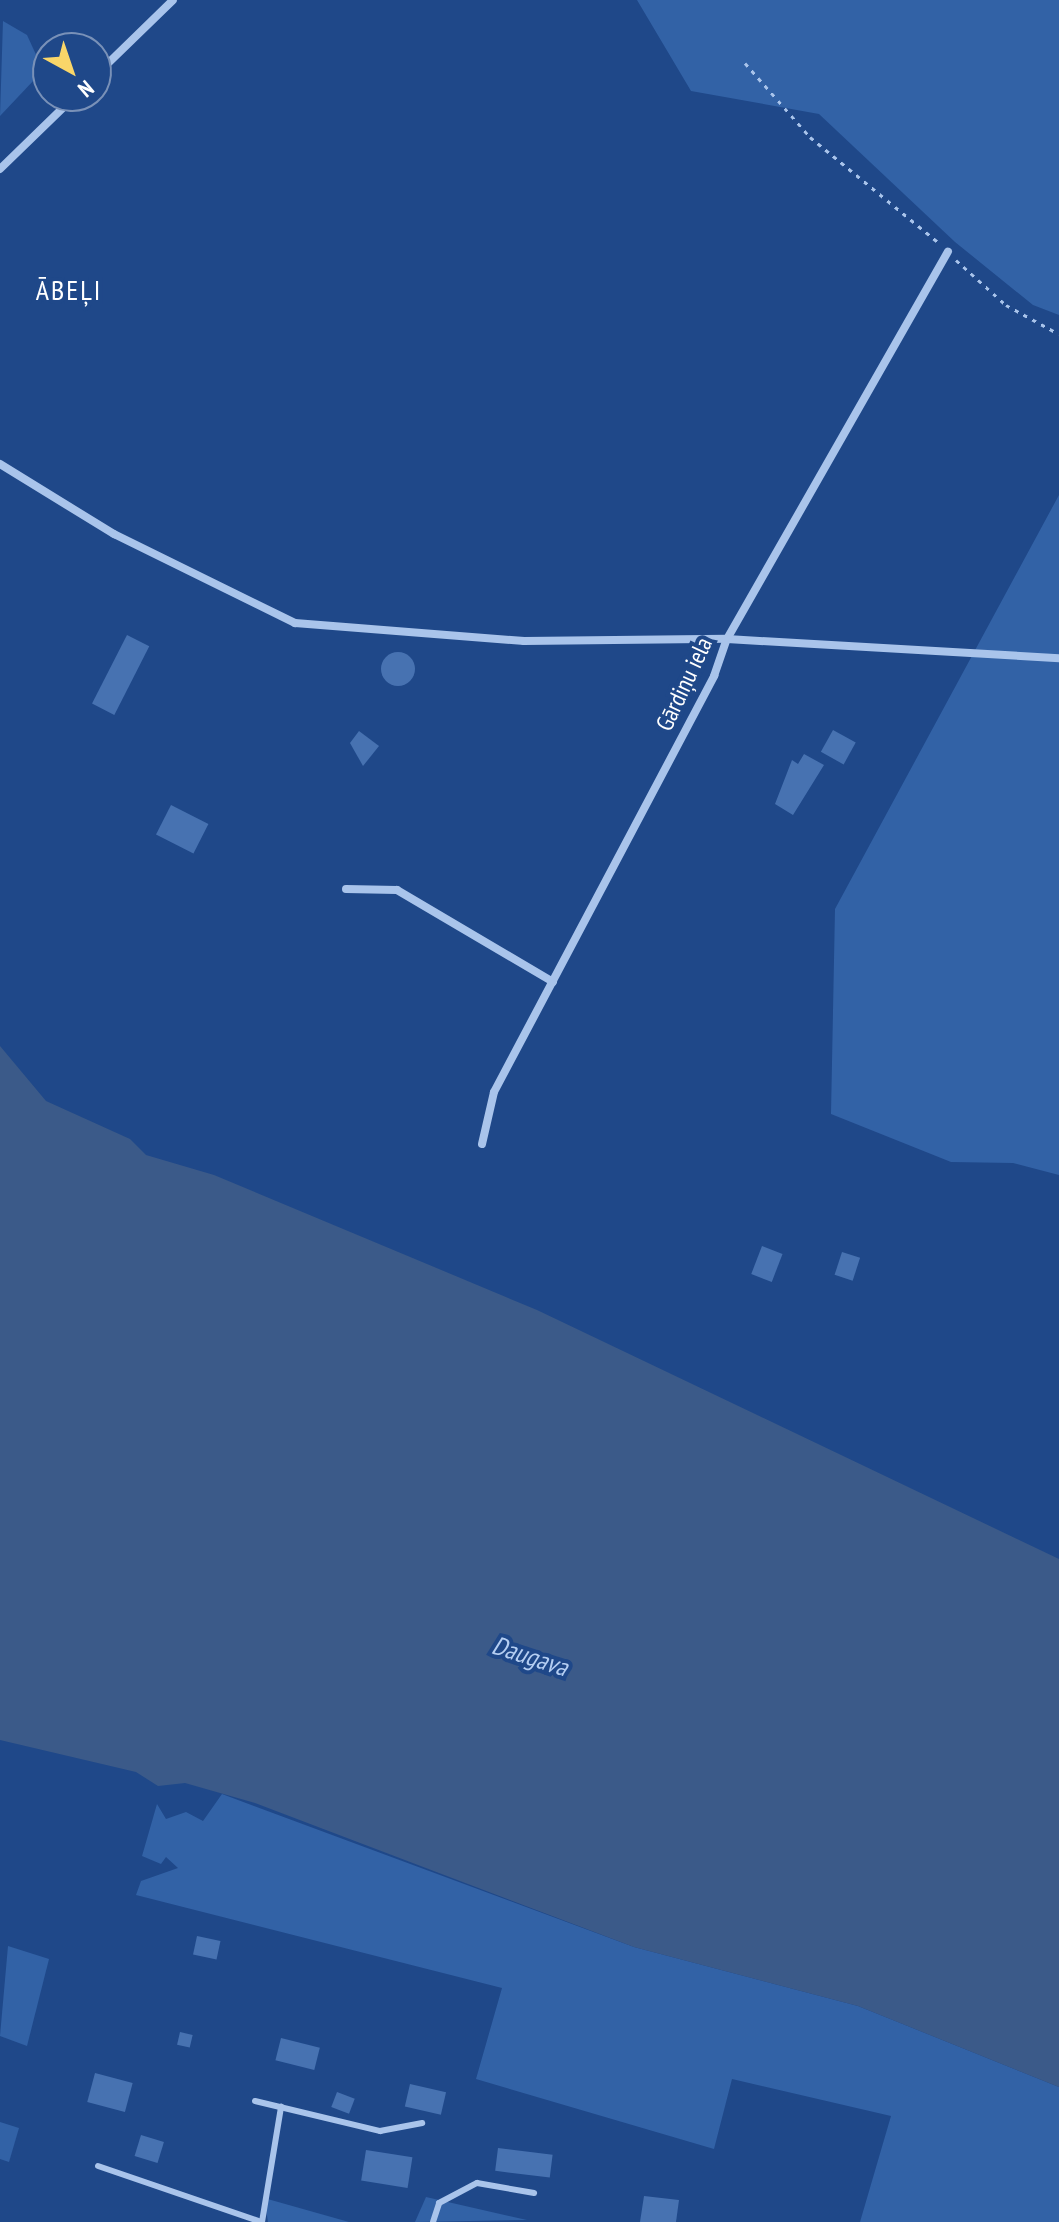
<!DOCTYPE html>
<meta charset="utf-8">
<style>
body{margin:0}
#map{position:relative;width:1059px;height:2222px;overflow:hidden;background:#1f4889;font-family:"PT Sans Narrow",sans-serif}
div>[style]{position:absolute}
.green>*{inset:0;background:#3262a6}
.water>*{inset:0;background:#3b5a89}
.building>*{inset:0;background:#4772b1;transform-origin:0 0}
.round{border-radius:50%}
.path>*{height:3px;margin-top:-1.5px;transform-origin:0;background:repeating-linear-gradient(90deg,#a9c4eb 0 4px,transparent 0 10px)}
.lane>*{height:6px;margin:-3px;padding:0 3px;transform-origin:3px;border-radius:3px;background:#a9c4eb}
.street>*{height:8px;margin:-4px;padding:0 4px;transform-origin:4px;border-radius:4px;background:#a9c4eb}
span{translate:-50% -50%;white-space:nowrap;text-align:center;line-height:1.15;-webkit-text-stroke:8px #1f4889;paint-order:stroke}
.street-label{font-size:24px;color:#fff}
.water-label{font-size:26px;color:#b5cef2;font-style:italic}
.quarter-label{font-size:28px;color:#fff;letter-spacing:2px}
.north{position:absolute;left:32px;top:32px;width:80px;height:80px;box-sizing:border-box;background:#1f4889;border:2px solid #7991b8;border-radius:50%;rotate:140deg;font-size:22px;font-weight:700;line-height:32px;text-align:center;color:#fff}
.north::after{content:'';display:block;margin:auto;width:28px;height:36px;background:#f9d669;clip-path:polygon(50% 0,100% 100%,50% 72%,0 100%)}
</style>
<div id="map">
<div class="green">
<div style="clip-path:polygon(637px 0,1059px 0,1059px 315px,1033px 305px,955px 242px,819px 114px,691px 91px)"></div>
<div style="clip-path:polygon(3px 21px,27px 35px,38px 59px,34px 80px,0 116px)"></div>
<div style="clip-path:polygon(1059px 495px,1059px 1175px,1013px 1163px,951px 1162px,831px 1114px,835px 909px)"></div>
<div style="clip-path:polygon(222px 1794px,634px 1947px,858px 2006px,1059px 2087px,1059px 2222px,860px 2222px,891px 2116px,732px 2079px,714px 2149px,476px 2079px,502px 1988px,136px 1895px,141px 1881px,178px 1868px,166px 1857px,161px 1864px,142px 1856px,157px 1804px,166px 1819px,186px 1812px,203px 1821px)"></div>
<div style="clip-path:polygon(8px 1946px,49px 1959px,27px 2046px,0 2036px)"></div>
<div style="clip-path:polygon(0 2122px,19px 2128px,9px 2162px,0 2159px)"></div>
<div style="clip-path:polygon(426px 2197px,527px 2220px,415px 2222px)"></div>
<div style="clip-path:polygon(264px 2198px,349px 2222px,268px 2222px)"></div>
</div>
<div class="water">
<div style="clip-path:polygon(0 1046px,46px 1101px,130px 1139px,146px 1155px,214px 1175px,537px 1310px,1059px 1559px,1059px 2087px,858px 2006px,634px 1947px,255px 1803px,185px 1783px,158px 1786px,136px 1772px,0 1740px)"></div>
</div>
<div class="building">
<div style="left:127px;top:635px;width:25px;height:77px;rotate:27deg"></div>
<div class="round" style="left:381px;top:652px;width:34px;height:34px"></div>
<div style="left:833px;top:730px;width:26px;height:25px;rotate:29deg"></div>
<div style="clip-path:polygon(359px 731px,379px 746px,363px 766px,350px 743px)"></div>
<div style="clip-path:polygon(804px 754px,824px 765px,793px 815px,775px 804px,792px 760px,798px 764px)"></div>
<div style="left:171px;top:805px;width:42px;height:33px;rotate:27deg"></div>
<div style="left:762px;top:1246px;width:22px;height:30px;rotate:21deg"></div>
<div style="left:842px;top:1252px;width:19px;height:24px;rotate:18deg"></div>
<div style="left:197px;top:1936px;width:24px;height:19px;rotate:12deg"></div>
<div style="left:180px;top:2032px;width:13px;height:13px;rotate:13deg"></div>
<div style="left:281px;top:2038px;width:40px;height:23px;rotate:14deg"></div>
<div style="left:95px;top:2073px;width:39px;height:30px;rotate:15deg"></div>
<div style="left:410px;top:2084px;width:37px;height:23px;rotate:13deg"></div>
<div style="left:337px;top:2092px;width:19px;height:16px;rotate:21deg"></div>
<div style="left:141px;top:2135px;width:24px;height:22px;rotate:17deg"></div>
<div style="left:498px;top:2148px;width:55px;height:23px;rotate:7deg"></div>
<div style="left:366px;top:2150px;width:47px;height:31px;rotate:9deg"></div>
<div style="clip-path:polygon(644px 2196px,679px 2200px,676px 2222px,640px 2222px)"></div>
</div>
<div class="path">
<div style="left:745px;top:63px;width:98px;rotate:48.7deg"></div>
<div style="left:810px;top:137px;width:167px;rotate:39.4deg"></div>
<div style="left:956px;top:260px;width:67px;rotate:42deg"></div>
<div style="left:1006px;top:305px;width:60px;rotate:28.7deg"></div>
</div>
<div class="lane">
<div style="left:255px;top:2101px;width:129px;rotate:13.5deg"></div>
<div style="left:380px;top:2131px;width:43px;rotate:-10.8deg"></div>
<div style="left:98px;top:2166px;width:173px;rotate:18.9deg"></div>
<div style="left:262px;top:2222px;width:117px;rotate:-80.6deg"></div>
<div style="left:433px;top:2222px;width:20px;rotate:-72deg"></div>
<div style="left:439px;top:2203px;width:43px;rotate:-27.8deg"></div>
<div style="left:477px;top:2183px;width:58px;rotate:10deg"></div>
</div>
<div class="street">
<div style="left:96px;top:75px;width:107px;rotate:-44.2deg"></div>
<div style="left:0;top:169px;width:105px;rotate:-44.2deg"></div>
<div style="left:0;top:464px;width:134px;rotate:31.6deg"></div>
<div style="left:114px;top:534px;width:202px;rotate:26.2deg"></div>
<div style="left:295px;top:623px;width:230px;rotate:4.5deg"></div>
<div style="left:524px;top:641px;width:203px;rotate:-0.6deg"></div>
<div style="left:727px;top:639px;width:333px;rotate:3.3deg"></div>
<div style="left:346px;top:889px;width:51px;rotate:1.1deg"></div>
<div style="left:397px;top:890px;width:181px;rotate:30.5deg"></div>
<div style="left:482px;top:1144px;width:53px;rotate:-77deg"></div>
<div style="left:494px;top:1092px;width:471px;rotate:-62.1deg"></div>
<div style="left:714px;top:676px;width:39px;rotate:-71deg"></div>
<div style="left:727px;top:639px;width:446px;rotate:-60.3deg"></div>
</div>
<div class="street-label">
<span style="left:684px;top:684px;rotate:-65deg">Gārdiņu iela</span>
</div>
<div class="water-label">
<span style="left:530px;top:1656px;rotate:18deg">Daugava</span>
</div>
<div class="quarter-label">
<span style="left:69px;top:290px">ĀBEĻI</span>
</div>
<div class="north">N</div>
</div>
